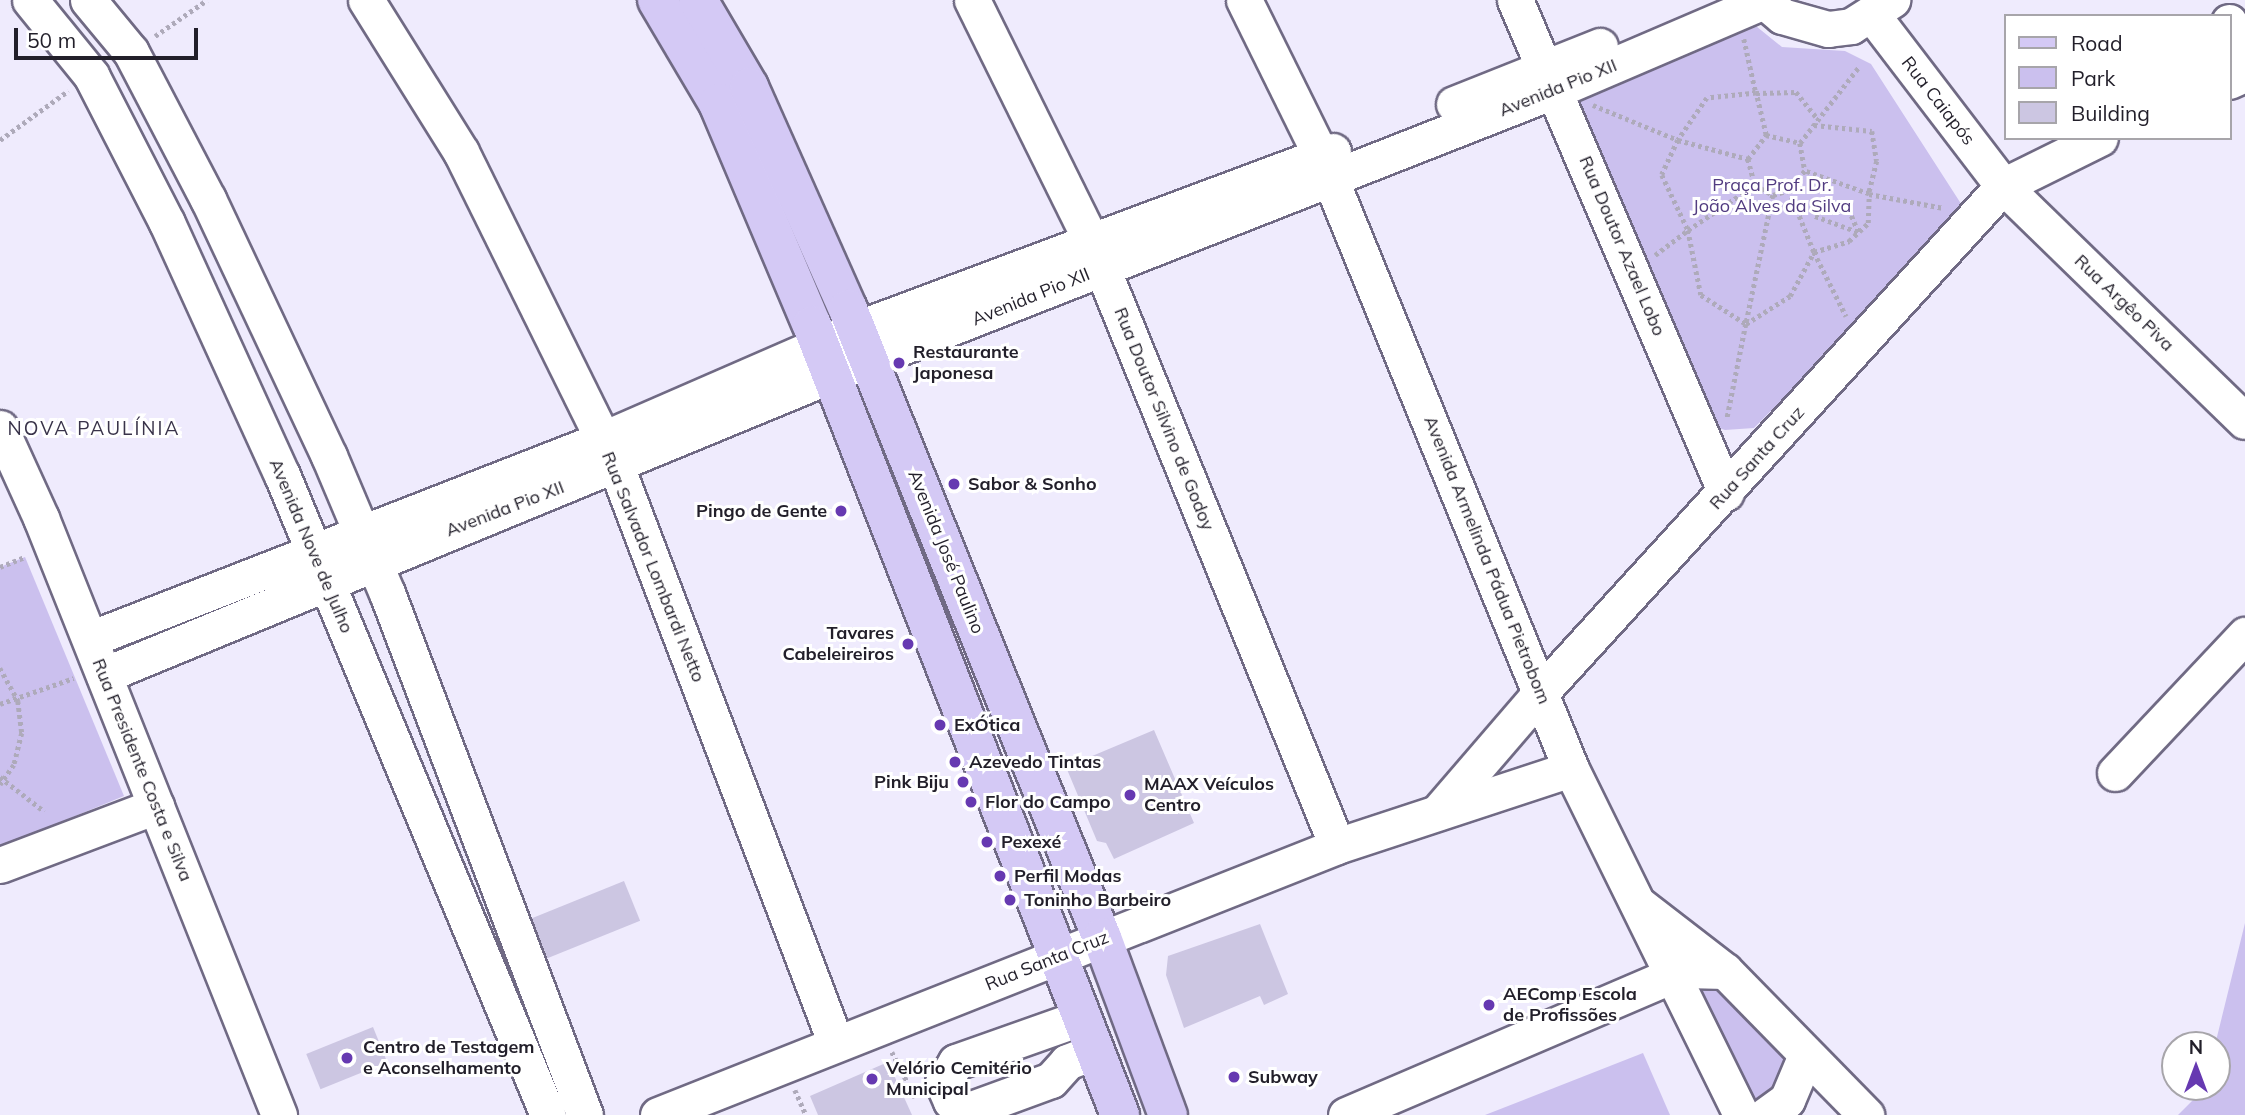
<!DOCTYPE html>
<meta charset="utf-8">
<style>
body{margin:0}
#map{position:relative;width:2245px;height:1115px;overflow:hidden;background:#efebfd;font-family:Mulish,sans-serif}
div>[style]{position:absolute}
.green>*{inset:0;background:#cbc0ee}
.building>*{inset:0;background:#ccc6e2;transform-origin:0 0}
.path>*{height:4.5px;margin-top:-2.25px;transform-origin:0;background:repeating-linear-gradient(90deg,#aeaaba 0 3.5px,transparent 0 7px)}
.roads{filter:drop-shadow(2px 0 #706a84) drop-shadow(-2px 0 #706a84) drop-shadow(0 2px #706a84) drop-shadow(0 -2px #706a84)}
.minor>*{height:35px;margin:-17.5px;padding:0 17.5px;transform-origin:17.5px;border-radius:17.5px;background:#fff}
.major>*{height:38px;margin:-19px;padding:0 19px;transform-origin:19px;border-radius:19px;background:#d4c9f5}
.dots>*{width:19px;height:19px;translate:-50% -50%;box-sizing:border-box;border:4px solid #fff;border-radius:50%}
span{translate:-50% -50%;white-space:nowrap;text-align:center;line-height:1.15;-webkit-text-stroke:6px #fff;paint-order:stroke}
.street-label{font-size:18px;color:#221f2a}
.park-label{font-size:18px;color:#523c81}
.poi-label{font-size:18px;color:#221f2a;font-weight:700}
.left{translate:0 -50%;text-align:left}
.right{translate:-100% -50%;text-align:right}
.neighbourhood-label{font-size:19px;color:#39334a;letter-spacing:2px}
.legend{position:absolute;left:2004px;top:14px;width:228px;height:126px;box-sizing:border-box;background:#fff;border:2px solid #a7a5aa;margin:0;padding:9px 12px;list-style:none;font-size:21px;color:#221f2a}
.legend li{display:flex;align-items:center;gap:14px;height:35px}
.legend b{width:35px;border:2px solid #a7a5aa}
.north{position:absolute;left:2161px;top:1031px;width:70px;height:70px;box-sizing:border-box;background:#fff;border:2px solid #a7a5aa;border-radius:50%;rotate:0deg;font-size:19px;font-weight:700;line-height:28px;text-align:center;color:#221f2a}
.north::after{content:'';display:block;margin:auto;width:24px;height:32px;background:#6639b1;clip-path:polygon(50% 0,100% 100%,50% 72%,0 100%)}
.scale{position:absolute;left:14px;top:28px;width:184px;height:32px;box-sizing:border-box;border:4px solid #221f2a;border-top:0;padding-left:9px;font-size:21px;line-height:24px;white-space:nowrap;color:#221f2a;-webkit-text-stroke:5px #fff;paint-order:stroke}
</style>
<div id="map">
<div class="green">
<div style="clip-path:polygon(1746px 18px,1782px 47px,1845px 51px,1871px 64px,1967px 213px,1754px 428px,1725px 430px,1706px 424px,1563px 94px)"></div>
<div style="clip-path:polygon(25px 557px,124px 796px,0 847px,0 567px)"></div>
<div style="clip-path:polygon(2245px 923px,2245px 1115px,2178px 1115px,2206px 1087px,2217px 1087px,2215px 1045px)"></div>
<div style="clip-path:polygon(1707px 974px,1796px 1065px,1749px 1113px,1686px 977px)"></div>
<div style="clip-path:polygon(1643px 1053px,1670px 1115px,1485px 1115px)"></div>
</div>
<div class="building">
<div style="clip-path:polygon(1154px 730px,1194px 823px,1114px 859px,1106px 843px,1097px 841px,1066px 767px)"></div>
<div style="left:624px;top:881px;width:43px;height:100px;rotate:68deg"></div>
<div style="clip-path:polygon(1260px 924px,1288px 994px,1264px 1005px,1260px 996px,1184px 1028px,1166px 975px,1168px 956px)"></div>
<div style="left:373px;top:1027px;width:38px;height:72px;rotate:68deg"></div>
<div style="clip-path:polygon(888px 1062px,912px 1115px,818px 1115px,810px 1096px)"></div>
</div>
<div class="path">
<div style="left:155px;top:36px;width:63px;rotate:-34.7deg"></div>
<div style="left:1744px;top:39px;width:55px;rotate:77.5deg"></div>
<div style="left:1756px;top:93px;width:49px;rotate:174.2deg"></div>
<div style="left:1707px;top:98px;width:51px;rotate:124.6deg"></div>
<div style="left:1678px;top:140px;width:73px;rotate:15.2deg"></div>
<div style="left:1748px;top:159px;width:30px;rotate:-53deg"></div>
<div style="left:1766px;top:135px;width:43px;rotate:-103.4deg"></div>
<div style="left:1756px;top:93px;width:40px;rotate:-1.4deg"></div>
<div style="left:1796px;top:92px;width:35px;rotate:51deg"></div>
<div style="left:1593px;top:105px;width:92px;rotate:22.4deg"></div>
<div style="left:1678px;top:140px;width:38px;rotate:115deg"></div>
<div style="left:1662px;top:175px;width:61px;rotate:64.7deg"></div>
<div style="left:1688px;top:230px;width:81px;rotate:-33.9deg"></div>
<div style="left:1755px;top:185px;width:21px;rotate:29deg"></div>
<div style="left:1773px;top:195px;width:132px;rotate:101.8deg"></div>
<div style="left:1814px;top:125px;width:58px;rotate:5.9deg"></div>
<div style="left:1872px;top:131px;width:30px;rotate:81deg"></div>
<div style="left:1877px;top:161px;width:34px;rotate:104deg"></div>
<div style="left:1869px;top:194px;width:76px;rotate:10.6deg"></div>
<div style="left:1766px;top:135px;width:35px;rotate:13deg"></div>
<div style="left:1800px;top:143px;width:95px;rotate:-52.3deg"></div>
<div style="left:0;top:140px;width:84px;rotate:-35.8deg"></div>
<div style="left:1800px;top:143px;width:28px;rotate:80deg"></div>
<div style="left:1748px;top:159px;width:27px;rotate:75deg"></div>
<div style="left:1773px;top:195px;width:17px;rotate:-17deg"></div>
<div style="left:1789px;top:190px;width:67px;rotate:68deg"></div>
<div style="left:1814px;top:252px;width:37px;rotate:-17deg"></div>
<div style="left:1849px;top:241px;width:26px;rotate:-43deg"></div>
<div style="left:1868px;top:223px;width:29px;rotate:-88deg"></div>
<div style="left:1869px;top:194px;width:68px;rotate:-160.2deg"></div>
<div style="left:1805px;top:171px;width:25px;rotate:130deg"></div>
<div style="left:1815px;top:216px;width:46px;rotate:20.4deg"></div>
<div style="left:1858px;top:232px;width:26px;rotate:-113deg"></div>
<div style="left:1655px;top:255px;width:41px;rotate:-37.1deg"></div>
<div style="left:1688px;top:230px;width:66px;rotate:78.7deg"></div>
<div style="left:1701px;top:295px;width:54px;rotate:32.8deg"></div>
<div style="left:1746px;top:324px;width:97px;rotate:101.3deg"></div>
<div style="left:1746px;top:324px;width:52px;rotate:-32.5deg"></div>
<div style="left:1790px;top:296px;width:50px;rotate:-61.4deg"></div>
<div style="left:1814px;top:252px;width:72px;rotate:63.4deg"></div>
<div style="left:0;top:567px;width:27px;rotate:-22deg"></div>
<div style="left:0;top:668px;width:38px;rotate:61deg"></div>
<div style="left:18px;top:701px;width:32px;rotate:83deg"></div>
<div style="left:22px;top:733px;width:33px;rotate:104deg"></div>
<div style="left:14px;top:765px;width:24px;rotate:125deg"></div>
<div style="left:0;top:704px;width:78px;rotate:-19.4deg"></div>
<div style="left:0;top:777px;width:56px;rotate:37.7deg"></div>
<div style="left:892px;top:1052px;width:51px;rotate:62.9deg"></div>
<div style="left:795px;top:1090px;width:27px;rotate:66deg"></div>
</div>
<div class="roads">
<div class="minor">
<div style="left:30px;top:0;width:97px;rotate:50.9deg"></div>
<div style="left:91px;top:75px;width:166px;rotate:62.8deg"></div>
<div style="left:167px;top:223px;width:277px;rotate:65.5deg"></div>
<div style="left:282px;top:475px;width:693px;rotate:67.43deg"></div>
<div style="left:88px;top:0;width:67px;rotate:50.4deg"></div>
<div style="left:131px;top:52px;width:166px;rotate:62.4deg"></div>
<div style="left:208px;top:199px;width:284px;rotate:64.8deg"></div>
<div style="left:329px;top:456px;width:149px;rotate:67.1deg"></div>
<div style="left:387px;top:593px;width:558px;rotate:69.23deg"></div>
<div style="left:366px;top:0;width:179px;rotate:58deg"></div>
<div style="left:461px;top:152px;width:350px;rotate:63.7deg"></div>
<div style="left:616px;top:466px;width:618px;rotate:69.16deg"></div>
<div style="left:972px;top:0;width:269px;rotate:63.7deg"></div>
<div style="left:1091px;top:241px;width:653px;rotate:67.87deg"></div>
<div style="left:1244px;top:0;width:174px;rotate:63.7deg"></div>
<div style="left:1321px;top:156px;width:662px;rotate:67.81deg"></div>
<div style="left:1571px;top:769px;width:386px;rotate:63.8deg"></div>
<div style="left:1515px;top:0;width:536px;rotate:66.83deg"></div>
<div style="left:1763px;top:0;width:25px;rotate:40deg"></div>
<div style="left:1782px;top:16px;width:48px;rotate:15.8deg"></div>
<div style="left:1828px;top:29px;width:23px;rotate:-7deg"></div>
<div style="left:1851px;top:26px;width:49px;rotate:-32.4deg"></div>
<div style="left:1873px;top:16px;width:214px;rotate:52.6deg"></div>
<div style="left:2003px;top:186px;width:337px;rotate:44.2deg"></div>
<div style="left:2229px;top:22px;width:32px;rotate:60deg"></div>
<div style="left:2229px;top:81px;width:17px;rotate:-24deg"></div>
<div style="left:1454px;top:104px;width:157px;rotate:-21.7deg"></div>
<div style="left:0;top:428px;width:99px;rotate:65.5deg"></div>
<div style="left:41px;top:518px;width:643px;rotate:68.26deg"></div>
<div style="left:90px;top:639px;width:548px;rotate:-21.28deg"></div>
<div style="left:601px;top:440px;width:278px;rotate:-23.5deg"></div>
<div style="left:856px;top:329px;width:509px;rotate:-20.46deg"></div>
<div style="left:104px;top:675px;width:810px;rotate:-22.42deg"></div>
<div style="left:853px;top:366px;width:755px;rotate:-21.44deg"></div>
<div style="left:1556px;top:90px;width:226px;rotate:-23.2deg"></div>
<div style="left:2115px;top:773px;width:190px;rotate:-46.7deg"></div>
<div style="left:1438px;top:812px;width:160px;rotate:-49.3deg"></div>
<div style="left:1542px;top:691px;width:684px;rotate:-47.61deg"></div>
<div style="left:2003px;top:186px;width:108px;rotate:-26.3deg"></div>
<div style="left:0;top:865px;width:167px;rotate:-20.7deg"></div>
<div style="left:1641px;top:906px;width:106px;rotate:37.7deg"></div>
<div style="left:1725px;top:971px;width:202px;rotate:45.6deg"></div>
<div style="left:1083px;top:1017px;width:135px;rotate:160.5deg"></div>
<div style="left:956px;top:1062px;width:25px;rotate:122deg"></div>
<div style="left:943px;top:1083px;width:20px;rotate:66deg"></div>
<div style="left:951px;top:1101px;width:20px;rotate:27deg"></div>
<div style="left:969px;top:1110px;width:87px;rotate:-20.1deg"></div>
<div style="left:1051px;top:1080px;width:24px;rotate:-48deg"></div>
<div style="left:1067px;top:1062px;width:31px;rotate:-21deg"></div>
<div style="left:658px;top:1115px;width:730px;rotate:-21.61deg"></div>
<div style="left:1337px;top:846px;width:246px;rotate:-18.2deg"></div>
<div style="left:1346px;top:1115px;width:369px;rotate:-23.2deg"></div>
<div style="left:1685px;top:970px;width:40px;rotate:1.4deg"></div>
<div style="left:1766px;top:1115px;width:26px;rotate:-36deg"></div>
<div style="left:1787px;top:1100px;width:49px;rotate:-67.1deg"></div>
</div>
<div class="major">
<div style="left:657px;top:0;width:120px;rotate:59.4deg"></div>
<div style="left:718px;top:103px;width:241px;rotate:67.1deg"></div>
<div style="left:812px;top:325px;width:848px;rotate:68.7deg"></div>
<div style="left:698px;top:0;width:101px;rotate:59.6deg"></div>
<div style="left:749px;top:87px;width:243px;rotate:66deg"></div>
<div style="left:848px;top:309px;width:678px;rotate:68.01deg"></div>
<div style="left:1102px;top:938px;width:189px;rotate:69.6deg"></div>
</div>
</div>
<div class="dots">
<div style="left:899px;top:363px;background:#6639b1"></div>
<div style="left:954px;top:484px;background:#6639b1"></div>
<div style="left:841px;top:511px;background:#6639b1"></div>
<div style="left:908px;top:644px;background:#6639b1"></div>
<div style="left:940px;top:725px;background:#6639b1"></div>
<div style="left:955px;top:762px;background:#6639b1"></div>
<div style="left:963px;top:782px;background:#6639b1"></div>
<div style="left:1130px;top:795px;background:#6639b1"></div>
<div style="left:971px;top:802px;background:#6639b1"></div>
<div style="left:987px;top:842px;background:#6639b1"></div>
<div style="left:1000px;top:876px;background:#6639b1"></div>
<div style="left:1010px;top:900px;background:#6639b1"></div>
<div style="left:1489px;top:1005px;background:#6639b1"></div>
<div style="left:347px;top:1058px;background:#6639b1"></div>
<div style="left:1234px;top:1077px;background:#6639b1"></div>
<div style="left:872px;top:1079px;background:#6639b1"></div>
</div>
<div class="street-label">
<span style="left:1558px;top:88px;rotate:-22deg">Avenida Pio XII</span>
<span style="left:1938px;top:101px;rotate:52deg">Rua Caiapós</span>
<span style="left:1622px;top:246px;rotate:67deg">Rua Doutor Azael Lobo</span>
<span style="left:1031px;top:297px;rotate:-22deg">Avenida Pio XII</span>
<span style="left:2124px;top:303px;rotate:44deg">Rua Argêo Piva</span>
<span style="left:1164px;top:419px;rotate:68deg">Rua Doutor Silvino de Godoy</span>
<span style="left:1757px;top:458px;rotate:-48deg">Rua Santa Cruz</span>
<span style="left:505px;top:509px;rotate:-21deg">Avenida Pio XII</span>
<span style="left:311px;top:546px;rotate:67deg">Avenida Nove de Julho</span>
<span style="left:946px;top:552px;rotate:68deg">Avenida José Paulino</span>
<span style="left:1487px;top:560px;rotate:68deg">Avenida Armelinda Pádua Pietrobom</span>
<span style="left:653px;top:567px;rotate:68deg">Rua Salvador Lombardi Netto</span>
<span style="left:142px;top:770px;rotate:68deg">Rua Presidente Costa e Silva</span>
<span style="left:1047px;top:961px;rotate:-22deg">Rua Santa Cruz</span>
</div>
<div class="park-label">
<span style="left:1772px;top:196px">Praça Prof. Dr.<br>João Alves da Silva</span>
</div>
<div class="poi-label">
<span class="left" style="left:913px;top:363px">Restaurante<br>Japonesa</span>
<span class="left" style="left:968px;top:484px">Sabor &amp; Sonho</span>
<span class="right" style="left:827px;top:511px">Pingo de Gente</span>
<span class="right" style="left:894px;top:644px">Tavares<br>Cabeleireiros</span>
<span class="left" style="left:954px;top:725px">ExÓtica</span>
<span class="left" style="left:969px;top:762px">Azevedo Tintas</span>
<span class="right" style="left:949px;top:782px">Pink Biju</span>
<span class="left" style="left:1144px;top:795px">MAAX Veículos<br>Centro</span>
<span class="left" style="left:985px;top:802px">Flor do Campo</span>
<span class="left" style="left:1001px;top:842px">Pexexé</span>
<span class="left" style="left:1014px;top:876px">Perfil Modas</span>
<span class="left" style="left:1024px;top:900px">Toninho Barbeiro</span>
<span class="left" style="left:1503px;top:1005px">AEComp Escola<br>de Profissões</span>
<span class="left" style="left:363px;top:1058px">Centro de Testagem<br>e Aconselhamento</span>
<span class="left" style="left:886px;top:1079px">Velório Cemitério<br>Municipal</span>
<span class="left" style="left:1248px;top:1077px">Subway</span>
</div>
<div class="neighbourhood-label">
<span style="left:94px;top:429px">NOVA PAULÍNIA</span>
</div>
<ul class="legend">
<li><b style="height:9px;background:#d4c9f5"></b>Road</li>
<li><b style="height:19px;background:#cbc0ee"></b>Park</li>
<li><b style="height:19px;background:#ccc6e2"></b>Building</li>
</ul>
<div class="north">N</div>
<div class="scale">50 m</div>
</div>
